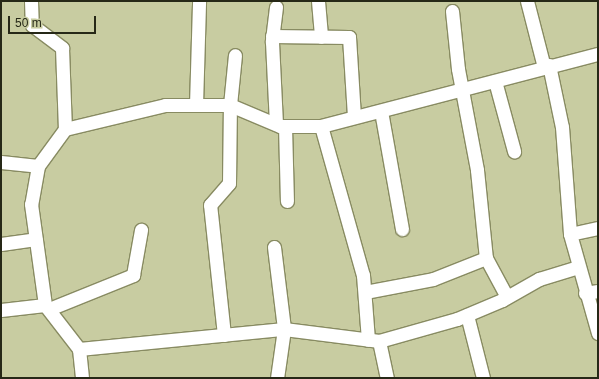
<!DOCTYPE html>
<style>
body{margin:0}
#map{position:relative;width:599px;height:379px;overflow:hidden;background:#c8cca1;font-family:Arial,sans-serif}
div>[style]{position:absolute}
.roads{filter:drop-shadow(1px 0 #888b62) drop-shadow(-1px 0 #888b62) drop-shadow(0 1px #888b62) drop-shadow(0 -1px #888b62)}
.minor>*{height:13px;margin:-6.5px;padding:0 6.5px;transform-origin:6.5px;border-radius:6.5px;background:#fff}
span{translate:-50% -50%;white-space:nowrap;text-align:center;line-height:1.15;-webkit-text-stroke:3px #c8cca1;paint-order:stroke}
.frame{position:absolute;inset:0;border:2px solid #262817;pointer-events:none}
.scale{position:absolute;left:8px;top:16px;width:88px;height:18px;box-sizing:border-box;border:2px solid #262817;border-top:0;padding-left:5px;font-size:12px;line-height:14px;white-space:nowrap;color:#262817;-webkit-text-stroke:3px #c8cca1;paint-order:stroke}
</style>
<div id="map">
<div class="roads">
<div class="minor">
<div style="left:31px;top:1px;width:24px;rotate:88deg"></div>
<div style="left:32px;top:25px;width:38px;rotate:37deg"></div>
<div style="left:62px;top:48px;width:81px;rotate:87.9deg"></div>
<div style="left:65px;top:129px;width:46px;rotate:126.1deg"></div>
<div style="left:38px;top:166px;width:39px;rotate:100deg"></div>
<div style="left:31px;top:204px;width:102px;rotate:82.1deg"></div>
<div style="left:45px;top:305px;width:56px;rotate:52.3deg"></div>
<div style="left:79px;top:349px;width:29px;rotate:84deg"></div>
<div style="left:318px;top:1px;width:36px;rotate:85deg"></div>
<div style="left:527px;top:1px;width:68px;rotate:75.6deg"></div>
<div style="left:276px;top:7px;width:35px;rotate:97deg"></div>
<div style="left:272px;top:42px;width:82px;rotate:87.2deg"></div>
<div style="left:452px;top:11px;width:58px;rotate:84.1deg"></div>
<div style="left:458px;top:69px;width:103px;rotate:79.3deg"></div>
<div style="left:477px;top:170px;width:88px;rotate:84.2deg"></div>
<div style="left:486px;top:258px;width:44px;rotate:61.7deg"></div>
<div style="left:272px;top:36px;width:77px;rotate:0.7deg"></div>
<div style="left:349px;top:37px;width:80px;rotate:86.4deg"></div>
<div style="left:549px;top:65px;width:63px;rotate:78.2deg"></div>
<div style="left:562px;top:127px;width:107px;rotate:85.7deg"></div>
<div style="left:570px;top:234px;width:103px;rotate:74.2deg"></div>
<div style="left:495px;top:81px;width:73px;rotate:74.8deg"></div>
<div style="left:196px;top:105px;width:104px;rotate:-88.3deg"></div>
<div style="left:381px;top:111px;width:120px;rotate:79.9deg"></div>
<div style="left:285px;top:126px;width:75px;rotate:88.5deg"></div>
<div style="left:321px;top:126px;width:155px;rotate:74.3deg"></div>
<div style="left:363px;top:275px;width:65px;rotate:85.6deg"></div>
<div style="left:65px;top:129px;width:103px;rotate:-13.5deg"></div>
<div style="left:165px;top:105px;width:65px"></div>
<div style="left:230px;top:105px;width:54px;rotate:22.8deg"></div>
<div style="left:280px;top:126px;width:41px"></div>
<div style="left:321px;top:126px;width:286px;rotate:-14.6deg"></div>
<div style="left:1px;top:162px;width:37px;rotate:6deg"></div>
<div style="left:570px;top:234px;width:29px;rotate:-12deg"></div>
<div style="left:1px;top:244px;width:35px;rotate:-8deg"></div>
<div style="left:274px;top:247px;width:83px;rotate:83deg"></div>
<div style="left:284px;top:329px;width:49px;rotate:98.1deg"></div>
<div style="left:365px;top:292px;width:69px;rotate:-10.8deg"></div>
<div style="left:433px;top:279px;width:57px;rotate:-21.6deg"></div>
<div style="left:585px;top:293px;width:13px;rotate:-9deg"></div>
<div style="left:49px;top:309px;width:91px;rotate:-22deg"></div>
<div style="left:133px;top:275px;width:46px;rotate:-79.9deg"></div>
<div style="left:1px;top:310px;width:44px;rotate:-6.5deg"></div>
<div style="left:467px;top:315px;width:65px;rotate:75.7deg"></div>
<div style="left:224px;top:335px;width:131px;rotate:-96.1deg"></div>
<div style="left:210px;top:205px;width:29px;rotate:-49deg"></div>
<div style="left:229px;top:183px;width:78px;rotate:-89.3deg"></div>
<div style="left:230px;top:105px;width:50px;rotate:-84.3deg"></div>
<div style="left:379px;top:341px;width:38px;rotate:78deg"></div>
<div style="left:79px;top:349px;width:206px;rotate:-5.6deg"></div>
<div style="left:284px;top:329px;width:96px;rotate:7.2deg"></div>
<div style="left:379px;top:341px;width:81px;rotate:-15.8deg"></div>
<div style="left:457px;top:319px;width:49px;rotate:-22.9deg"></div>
<div style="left:502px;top:300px;width:43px;rotate:-29.6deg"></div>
<div style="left:539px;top:279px;width:41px;rotate:-17.1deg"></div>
</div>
</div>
<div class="frame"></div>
<div class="scale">50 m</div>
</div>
